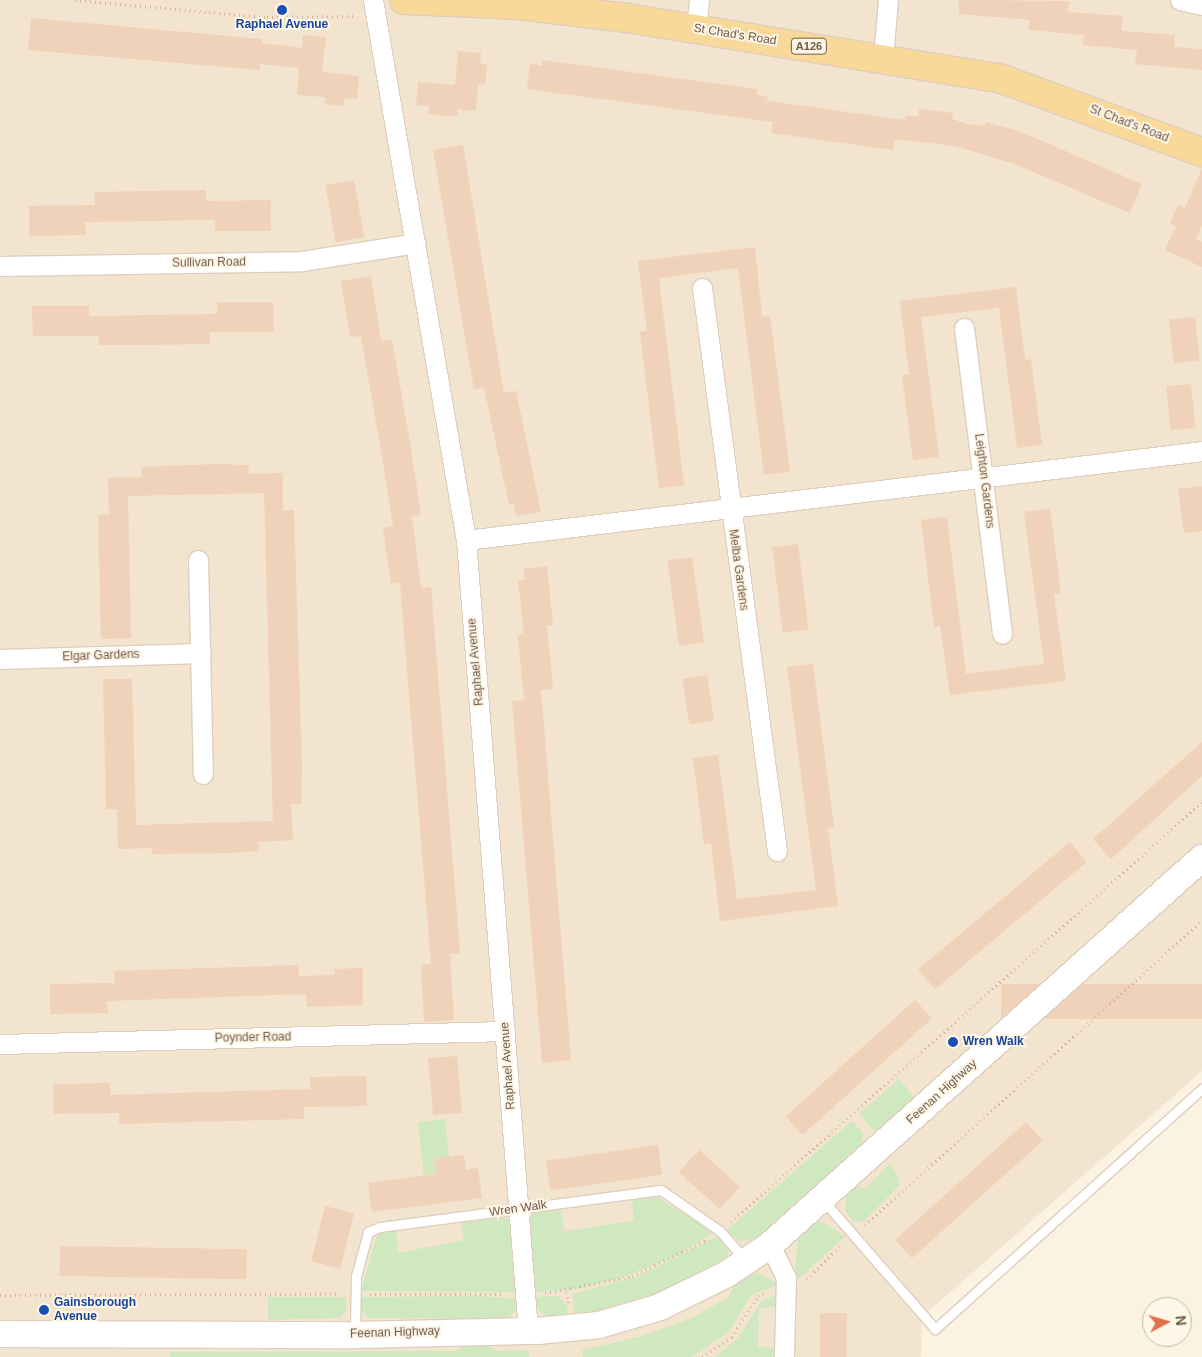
<!DOCTYPE html>
<style>
body{margin:0}
#map{position:relative;width:1202px;height:1357px;overflow:hidden;background:#fbf2e1;font-family:Helvetica,sans-serif}
div>[style]{position:absolute}
.residential>*{inset:0;background:#f2e4cf}
.green>*{inset:0;background:#cfe8c0}
.building>*{inset:0;background:#f0d1b9;transform-origin:0 0}
.path>*{height:3px;margin-top:-1.5px;transform-origin:0;background:repeating-linear-gradient(90deg,#d4b49d 0 1px,transparent 0 5px)}
.roads{filter:drop-shadow(1px 0 #dfcebd) drop-shadow(-1px 0 #dfcebd) drop-shadow(0 1px #dfcebd) drop-shadow(0 -1px #dfcebd)}
.lane>*{height:9px;margin:-4.5px;padding:0 4.5px;transform-origin:4.5px;border-radius:4.5px;background:#fff}
.street>*{height:19px;margin:-9.5px;padding:0 9.5px;transform-origin:9.5px;border-radius:9.5px;background:#fff}
.secondary>*{height:26px;margin:-13px;padding:0 13px;transform-origin:13px;border-radius:13px;background:#fff}
.primary>*{height:28px;margin:-14px;padding:0 14px;transform-origin:14px;border-radius:14px;background:#f8d99a}
.dots>*{width:14px;height:14px;translate:-50% -50%;box-sizing:border-box;border:2px solid #fef6e6;border-radius:50%}
span{translate:-50% -50%;white-space:nowrap;text-align:center;line-height:1.15;-webkit-text-stroke:4px #fef6e6;paint-order:stroke}
.shield-label span{padding:1px 4px;background:#fef6e6;border:1px solid;border-radius:4px;-webkit-text-stroke-width:0}
.shield-label{font-size:11px;color:#715949;font-weight:700}
.transit-label{font-size:12px;color:#164399;font-weight:700}
.left{translate:0 -50%;text-align:left}
.street-label{font-size:12px;color:#715949}
.north{position:absolute;left:1142px;top:1297px;width:50px;height:50px;box-sizing:border-box;background:#fef6e6;border:1px solid #c6b7a7;border-radius:50%;rotate:84deg;font-size:14px;font-weight:700;line-height:20px;text-align:center;color:#715949}
.north::after{content:'';display:block;margin:auto;width:18px;height:22px;background:#e27049;clip-path:polygon(50% 0,100% 100%,50% 72%,0 100%)}
</style>
<div id="map">
<div class="residential">
<div style="clip-path:polygon(0 0,1202px 0,1202px 1071px,922px 1317px,921px 1357px,0 1357px)"></div>
</div>
<div class="green">
<div style="clip-path:polygon(899px 1079px,916px 1099px,880px 1131px,873px 1130px,859px 1114px)"></div>
<div style="clip-path:polygon(445px 1119px,449px 1157px,434px 1159px,436px 1174px,424px 1176px,418px 1122px)"></div>
<div style="clip-path:polygon(852px 1121px,863px 1133px,861px 1146px,761px 1237px,740px 1241px,726px 1231px)"></div>
<div style="clip-path:polygon(890px 1164px,899px 1178px,899px 1186px,865px 1220px,853px 1222px,845px 1211px,846px 1193px,856px 1185px,865px 1189px)"></div>
<div style="clip-path:polygon(655px 1196px,714px 1232px,676px 1256px,620px 1278px,577px 1289px,533px 1292px,530px 1213px,561px 1208px,564px 1231px,634px 1221px,632px 1199px)"></div>
<div style="clip-path:polygon(501px 1216px,510px 1220px,517px 1292px,361px 1291px,377px 1234px,396px 1230px,398px 1253px,464px 1240px,461px 1221px)"></div>
<div style="clip-path:polygon(823px 1222px,845px 1237px,794px 1283px,798px 1240px,814px 1223px)"></div>
<div style="clip-path:polygon(719px 1235px,729px 1249px,727px 1260px,664px 1294px,594px 1314px,575px 1315px,572px 1294px,638px 1276px)"></div>
<div style="clip-path:polygon(760px 1273px,778px 1285px,751px 1295px,728px 1333px,691px 1357px,583px 1357px,582px 1350px,642px 1336px,692px 1318px,728px 1298px,734px 1285px,745px 1276px)"></div>
<div style="clip-path:polygon(779px 1294px,780px 1306px,759px 1309px,758px 1347px,776px 1348px,774px 1357px,715px 1357px,738px 1338px,762px 1300px)"></div>
<div style="clip-path:polygon(480px 1296px,518px 1299px,518px 1308px,507px 1319px,369px 1318px,360px 1311px,360px 1297px)"></div>
<div style="clip-path:polygon(558px 1296px,568px 1307px,566px 1317px,547px 1317px,535px 1307px,533px 1297px)"></div>
<div style="clip-path:polygon(346px 1297px,346px 1311px,340px 1318px,268px 1320px,268px 1297px)"></div>
<div style="clip-path:polygon(484px 1342px,496px 1351px,529px 1350px,529px 1357px,170px 1357px,170px 1352px,456px 1351px,468px 1343px)"></div>
</div>
<div class="building">
<div style="clip-path:polygon(959px 0,1069px 1px,1068px 12px,1123px 16px,1121px 31px,1175px 35px,1174px 47px,1202px 49px,1202px 70px,1135px 64px,1137px 50px,1083px 45px,1084px 35px,1029px 30px,1030px 20px,959px 14px)"></div>
<div style="clip-path:polygon(31px 18px,262px 39px,262px 43px,302px 48px,303px 35px,326px 37px,322px 72px,359px 76px,357px 99px,344px 98px,343px 106px,325px 104px,325px 97px,297px 95px,299px 68px,260px 64px,260px 70px,28px 50px)"></div>
<div style="clip-path:polygon(458px 51px,481px 53px,480px 64px,487px 65px,485px 85px,478px 84px,476px 111px,457px 109px,458px 117px,428px 114px,429px 106px,416px 105px,418px 82px,455px 85px)"></div>
<div style="clip-path:polygon(542px 60px,757px 89px,757px 95px,768px 97px,767px 101px,905px 120px,906px 115px,918px 117px,919px 109px,953px 113px,952px 119px,967px 124px,985px 126px,986px 122px,1019px 131px,1142px 184px,1130px 213px,1015px 164px,955px 146px,895px 139px,893px 150px,865px 146px,771px 133px,773px 122px,527px 89px,530px 64px,542px 66px)"></div>
<div style="clip-path:polygon(463px 145px,504px 393px,516px 391px,541px 512px,516px 516px,514px 504px,509px 505px,484px 388px,474px 389px,433px 150px)"></div>
<div style="clip-path:polygon(1202px 168px,1202px 226px,1196px 239px,1202px 242px,1202px 267px,1165px 250px,1176px 226px,1170px 223px,1178px 205px,1185px 208px)"></div>
<div style="left:354px;top:180px;width:58px;height:29px;rotate:80deg"></div>
<div style="clip-path:polygon(206px 190px,206px 201px,271px 200px,271px 231px,215px 231px,215px 220px,85px 222px,86px 235px,29px 236px,29px 206px,95px 205px,95px 192px)"></div>
<div style="clip-path:polygon(755px 247px,762px 317px,770px 316px,790px 472px,764px 475px,738px 268px,659px 278px,684px 485px,659px 488px,640px 332px,647px 331px,638px 261px)"></div>
<div style="clip-path:polygon(371px 276px,381px 341px,392px 339px,411px 449px,421px 515px,412px 516px,421px 588px,431px 587px,460px 953px,450px 954px,454px 1020px,424px 1022px,421px 965px,431px 964px,400px 583px,391px 584px,383px 528px,393px 526px,383px 463px,361px 336px,350px 337px,341px 281px)"></div>
<div style="clip-path:polygon(1016px 287px,1025px 360px,1031px 359px,1042px 445px,1017px 448px,999px 308px,954px 313px,921px 317px,939px 457px,913px 460px,902px 375px,909px 374px,900px 301px)"></div>
<div style="clip-path:polygon(217px 302px,273px 302px,274px 332px,210px 332px,210px 344px,142px 345px,99px 345px,99px 336px,33px 336px,32px 306px,89px 306px,89px 316px,217px 314px)"></div>
<div style="left:1195px;top:317px;width:44px;height:26px;rotate:84deg"></div>
<div style="left:1191px;top:384px;width:44px;height:25px;rotate:84deg"></div>
<div style="clip-path:polygon(217px 464px,248px 465px,249px 474px,283px 473px,283px 511px,294px 510px,302px 767px,301px 804px,291px 804px,293px 840px,258px 842px,259px 851px,228px 853px,152px 854px,152px 848px,118px 849px,117px 809px,106px 809px,103px 679px,132px 679px,136px 825px,273px 821px,264px 493px,128px 496px,131px 638px,101px 639px,98px 515px,109px 515px,108px 478px,142px 477px,142px 467px)"></div>
<div style="clip-path:polygon(1202px 486px,1202px 531px,1184px 533px,1178px 489px)"></div>
<div style="clip-path:polygon(1050px 508px,1061px 594px,1054px 594px,1066px 681px,950px 695px,940px 626px,934px 627px,921px 520px,947px 517px,966px 674px,1044px 664px,1024px 512px)"></div>
<div style="left:798px;top:544px;width:86px;height:26px;rotate:83deg"></div>
<div style="left:692px;top:557px;width:86px;height:25px;rotate:82deg"></div>
<div style="clip-path:polygon(547px 566px,553px 625px,547px 626px,553px 689px,541px 690px,571px 1060px,542px 1063px,512px 701px,524px 700px,518px 635px,524px 635px,518px 580px,525px 580px,523px 569px)"></div>
<div style="clip-path:polygon(813px 664px,834px 827px,828px 828px,838px 906px,720px 921px,711px 843px,704px 844px,693px 758px,718px 755px,737px 899px,816px 890px,787px 667px)"></div>
<div style="left:707px;top:675px;width:46px;height:25px;rotate:81deg"></div>
<div style="clip-path:polygon(1202px 742px,1202px 776px,1111px 859px,1093px 839px)"></div>
<div style="left:1070px;top:842px;width:26px;height:198px;rotate:50deg"></div>
<div style="clip-path:polygon(299px 965px,299px 976px,335px 975px,334px 969px,363px 968px,363px 1005px,307px 1007px,306px 994px,107px 1001px,108px 1013px,50px 1014px,50px 984px,115px 983px,114px 971px)"></div>
<div style="left:1202px;top:984px;width:35px;height:201px;rotate:90deg"></div>
<div style="left:915px;top:1000px;width:25px;height:174px;rotate:48deg"></div>
<div style="left:457px;top:1056px;width:57px;height:29px;rotate:85deg"></div>
<div style="clip-path:polygon(366px 1076px,367px 1106px,304px 1107px,304px 1119px,119px 1124px,119px 1113px,54px 1114px,53px 1084px,110px 1083px,110px 1095px,310px 1089px,310px 1077px)"></div>
<div style="left:1026px;top:1122px;width:25px;height:176px;rotate:48deg"></div>
<div style="left:658px;top:1145px;width:30px;height:113px;rotate:82deg"></div>
<div style="left:699px;top:1150px;width:55px;height:30px;rotate:42deg"></div>
<div style="clip-path:polygon(464px 1155px,466px 1170px,478px 1168px,482px 1198px,372px 1212px,368px 1183px,436px 1174px,434px 1159px)"></div>
<div style="left:325px;top:1206px;width:30px;height:57px;rotate:14deg"></div>
<div style="left:60px;top:1246px;width:187px;height:30px;rotate:1deg"></div>
<div style="left:820px;top:1313px;width:27px;height:44px"></div>
</div>
<div class="path">
<div style="left:75px;top:0;width:193px;rotate:5.1deg"></div>
<div style="left:267px;top:17px;width:88px;rotate:-0.7deg"></div>
<div style="left:731px;top:1222px;width:631px;rotate:-41.72deg"></div>
<div style="left:865px;top:1225px;width:455px;rotate:-42.1deg"></div>
<div style="left:807px;top:1279px;width:48px;rotate:-45deg"></div>
<div style="left:566px;top:1292px;width:11px;rotate:75deg"></div>
<div style="left:545px;top:1293px;width:89px;rotate:-11.1deg"></div>
<div style="left:632px;top:1276px;width:82px;rotate:-25.9deg"></div>
<div style="left:370px;top:1294px;width:134px"></div>
<div style="left:0;top:1295px;width:339px;rotate:-0.2deg"></div>
<div style="left:702px;top:1357px;width:36px;rotate:-34deg"></div>
<div style="left:732px;top:1337px;width:49px;rotate:-57.6deg"></div>
<div style="left:758px;top:1296px;width:9px;rotate:-27deg"></div>
</div>
<div class="roads">
<div class="lane">
<div style="left:823px;top:1200px;width:171px;rotate:49deg"></div>
<div style="left:935px;top:1329px;width:359px;rotate:-42deg"></div>
<div style="left:355px;top:1332px;width:56px;rotate:-89deg"></div>
<div style="left:356px;top:1276px;width:46px;rotate:-74.7deg"></div>
<div style="left:368px;top:1232px;width:13px;rotate:-23deg"></div>
<div style="left:380px;top:1227px;width:283px;rotate:-7.5deg"></div>
<div style="left:661px;top:1190px;width:72px;rotate:34.8deg"></div>
<div style="left:720px;top:1231px;width:38px;rotate:49deg"></div>
</div>
<div class="street">
<div style="left:373px;top:0;width:548px;rotate:80.23deg"></div>
<div style="left:466px;top:540px;width:793px;rotate:85.52deg"></div>
<div style="left:1180px;top:0;width:23px;rotate:13deg"></div>
<div style="left:696px;top:29px;width:29px;rotate:-84deg"></div>
<div style="left:883px;top:57px;width:57px;rotate:-85deg"></div>
<div style="left:0;top:266px;width:302px;rotate:-0.9deg"></div>
<div style="left:302px;top:261px;width:115px;rotate:-9deg"></div>
<div style="left:702px;top:288px;width:568px;rotate:82.41deg"></div>
<div style="left:964px;top:328px;width:308px;rotate:82.9deg"></div>
<div style="left:466px;top:540px;width:741px;rotate:-6.89deg"></div>
<div style="left:198px;top:560px;width:214px;rotate:88.7deg"></div>
<div style="left:0;top:659px;width:201px;rotate:-1.7deg"></div>
<div style="left:0;top:1044px;width:505px;rotate:-1.47deg"></div>
<div style="left:770px;top:1245px;width:37px;rotate:64deg"></div>
<div style="left:786px;top:1278px;width:79px;rotate:91.5deg"></div>
</div>
<div class="secondary">
<div style="left:0;top:1334px;width:355px;rotate:0.2deg"></div>
<div style="left:355px;top:1335px;width:183px;rotate:-1.3deg"></div>
<div style="left:538px;top:1331px;width:61px;rotate:-5.6deg"></div>
<div style="left:599px;top:1325px;width:64px;rotate:-16.4deg"></div>
<div style="left:660px;top:1307px;width:75px;rotate:-26.2deg"></div>
<div style="left:727px;top:1274px;width:52px;rotate:-34deg"></div>
<div style="left:770px;top:1245px;width:580px;rotate:-41.86deg"></div>
</div>
<div class="primary">
<div style="left:404px;top:0;width:114px;rotate:2.5deg"></div>
<div style="left:518px;top:5px;width:110px;rotate:6.8deg"></div>
<div style="left:627px;top:18px;width:380px;rotate:9.2deg"></div>
<div style="left:1002px;top:79px;width:213px;rotate:20.1deg"></div>
</div>
</div>
<div class="dots">
<div style="left:282px;top:10px;background:#1a4fb4"></div>
<div style="left:953px;top:1042px;background:#1a4fb4"></div>
<div style="left:44px;top:1310px;background:#1a4fb4"></div>
</div>
<div class="shield-label">
<span style="left:809px;top:46px">A126</span>
</div>
<div class="transit-label">
<span style="left:282px;top:25px">Raphael Avenue</span>
<span class="left" style="left:963px;top:1042px">Wren Walk</span>
<span class="left" style="left:54px;top:1310px">Gainsborough<br>Avenue</span>
</div>
<div class="street-label">
<span style="left:735px;top:35px;rotate:9deg">St Chad's Road</span>
<span style="left:1129px;top:124px;rotate:21deg">St Chad's Road</span>
<span style="left:209px;top:263px;rotate:-1deg">Sullivan Road</span>
<span style="left:984px;top:481px;rotate:83deg">Leighton Gardens</span>
<span style="left:738px;top:570px;rotate:82deg">Melba Gardens</span>
<span style="left:101px;top:656px;rotate:-2deg">Elgar Gardens</span>
<span style="left:476px;top:662px;rotate:-95deg">Raphael Avenue</span>
<span style="left:253px;top:1038px;rotate:-1deg">Poynder Road</span>
<span style="left:508px;top:1066px;rotate:-94deg">Raphael Avenue</span>
<span style="left:942px;top:1092px;rotate:-42deg">Feenan Highway</span>
<span style="left:518px;top:1209px;rotate:-8deg">Wren Walk</span>
<span style="left:395px;top:1333px;rotate:-2deg">Feenan Highway</span>
</div>
<div class="north">N</div>
</div>
